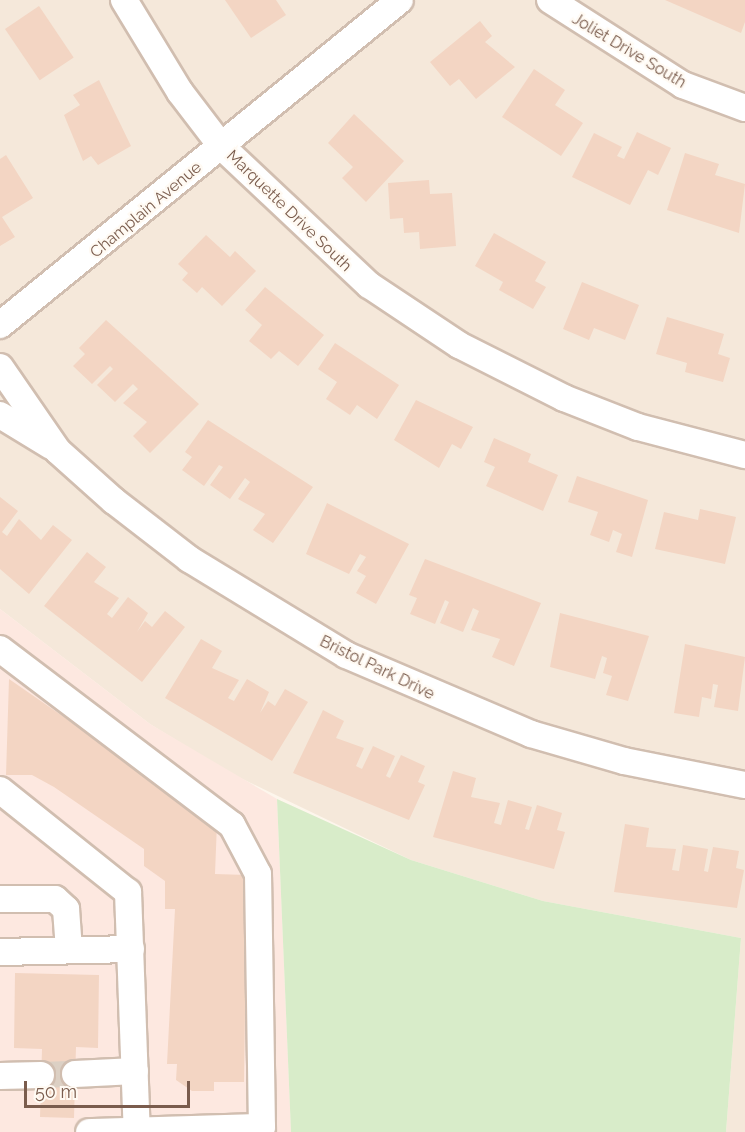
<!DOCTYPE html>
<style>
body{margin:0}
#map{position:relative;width:745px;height:1132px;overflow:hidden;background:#fdf6ec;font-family:Raleway,sans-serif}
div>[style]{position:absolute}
.residential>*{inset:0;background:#f5e8da}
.commercial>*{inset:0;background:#fde8e0}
.green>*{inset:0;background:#d8ecc9}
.building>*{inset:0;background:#f3d5c3;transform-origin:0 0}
.minor-tunnel>*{height:26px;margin-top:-13px;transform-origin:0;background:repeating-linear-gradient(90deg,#dcd0c4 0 26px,transparent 0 39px)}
.roads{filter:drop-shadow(2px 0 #d1beb0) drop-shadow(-2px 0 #d1beb0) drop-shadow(0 2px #d1beb0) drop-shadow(0 -2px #d1beb0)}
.minor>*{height:26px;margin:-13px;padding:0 13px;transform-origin:13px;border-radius:13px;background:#fff}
span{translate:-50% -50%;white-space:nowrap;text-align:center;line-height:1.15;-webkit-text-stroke:4.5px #fffaf3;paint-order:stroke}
.street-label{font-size:16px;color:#7a5c4d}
.scale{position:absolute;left:24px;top:1081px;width:166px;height:27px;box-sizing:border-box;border:3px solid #7a5c4d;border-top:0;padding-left:8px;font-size:18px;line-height:21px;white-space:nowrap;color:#7a5c4d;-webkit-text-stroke:4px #fffaf3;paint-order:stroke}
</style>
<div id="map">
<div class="residential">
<div style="clip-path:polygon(0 0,745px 0,745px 1132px,726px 1132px,741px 938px,543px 901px,411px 860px,228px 772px,150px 724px,0 609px)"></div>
</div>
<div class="commercial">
<div style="clip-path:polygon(0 609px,150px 724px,277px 799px,291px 1132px,0 1132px)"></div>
</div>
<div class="green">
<div style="clip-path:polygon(277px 799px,411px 860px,543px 901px,741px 938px,726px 1132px,291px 1132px)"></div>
</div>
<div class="building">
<div style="clip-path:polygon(225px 0,276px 0,286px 15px,251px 38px)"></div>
<div style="clip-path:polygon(665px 0,745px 0,745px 22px,741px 33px)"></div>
<div style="left:39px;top:6px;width:62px;height:41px;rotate:56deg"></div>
<div style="clip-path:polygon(480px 21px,492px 36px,485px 42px,515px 67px,476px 99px,459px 79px,450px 86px,430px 62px)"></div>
<div style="clip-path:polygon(534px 69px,565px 90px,555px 105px,583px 123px,561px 156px,502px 117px)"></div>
<div style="clip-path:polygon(99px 80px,131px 146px,98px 165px,91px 156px,83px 161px,64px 115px,80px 105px,73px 95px)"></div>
<div style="clip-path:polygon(354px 114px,404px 161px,366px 202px,342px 178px,353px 167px,328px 143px)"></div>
<div style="clip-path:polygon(637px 132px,671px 148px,658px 175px,648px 170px,630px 205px,572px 177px,594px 133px,622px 147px,617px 156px,624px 159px)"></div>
<div style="clip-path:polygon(685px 153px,719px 164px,715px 175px,745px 184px,739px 233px,667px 210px)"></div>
<div style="clip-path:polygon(6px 155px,33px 198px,2px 217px,15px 237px,0 246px,0 159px)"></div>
<div style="clip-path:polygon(429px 180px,430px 194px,452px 193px,456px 246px,420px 249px,419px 232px,404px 233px,403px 218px,390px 219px,388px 183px)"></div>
<div style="clip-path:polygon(494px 233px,546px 262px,535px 281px,546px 287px,533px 309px,499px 290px,503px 282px,475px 266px)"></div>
<div style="clip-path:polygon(206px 235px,230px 257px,235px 251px,256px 271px,222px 306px,202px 287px,197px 293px,182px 280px,188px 273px,178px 264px)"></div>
<div style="clip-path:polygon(582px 282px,639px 305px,625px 340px,594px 328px,589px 340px,563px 329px)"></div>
<div style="clip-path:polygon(265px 287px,324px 335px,298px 366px,279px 351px,271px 359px,249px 341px,262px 325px,245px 310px)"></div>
<div style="clip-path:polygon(667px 317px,724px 334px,718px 354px,730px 358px,723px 382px,685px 372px,687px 363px,656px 354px)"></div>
<div style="clip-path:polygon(106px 320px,199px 404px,150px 453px,133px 436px,147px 422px,123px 403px,138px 389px,133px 384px,115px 402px,97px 385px,113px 369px,110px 366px,92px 384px,73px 366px,85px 354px,79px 348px)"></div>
<div style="clip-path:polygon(335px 343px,399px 385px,377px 419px,357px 405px,350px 415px,326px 399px,337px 382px,318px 369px)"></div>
<div style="clip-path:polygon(416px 400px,473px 427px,461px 449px,452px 444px,439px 468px,394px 440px)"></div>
<div style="clip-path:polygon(208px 420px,313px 487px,273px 543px,253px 530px,265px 514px,238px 499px,250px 482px,245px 478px,230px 499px,210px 485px,223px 467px,219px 465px,204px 486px,182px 470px,192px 457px,185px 452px)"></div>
<div style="clip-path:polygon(494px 438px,531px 454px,528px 462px,558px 475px,543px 511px,486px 486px,495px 467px,484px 462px)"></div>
<div style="clip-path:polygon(577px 476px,648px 500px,632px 557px,616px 552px,622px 534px,613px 530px,609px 542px,590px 535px,598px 512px,568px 502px)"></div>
<div style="clip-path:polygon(0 497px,18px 511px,2px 532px,7px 536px,19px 519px,41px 540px,53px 525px,72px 540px,29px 594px,0 569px)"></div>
<div style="clip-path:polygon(327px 503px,409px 544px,376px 604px,356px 593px,366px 576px,357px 571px,366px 557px,360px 554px,349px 574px,306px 554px)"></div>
<div style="clip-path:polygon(700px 509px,736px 517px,725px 564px,655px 549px,664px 512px,698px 520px)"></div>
<div style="clip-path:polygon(87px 552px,106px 567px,94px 582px,119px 598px,107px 614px,112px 618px,128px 597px,148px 613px,137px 632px,145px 621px,152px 627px,165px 611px,185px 627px,142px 682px,44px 606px)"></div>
<div style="clip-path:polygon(425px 559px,541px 603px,514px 666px,492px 657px,500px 639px,471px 630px,479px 611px,473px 608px,463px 632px,440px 623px,449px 602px,445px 600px,435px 624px,410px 614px,417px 598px,409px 595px)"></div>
<div style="clip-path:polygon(560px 613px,649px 636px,628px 701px,606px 695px,612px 676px,603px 673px,607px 658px,602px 656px,595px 679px,550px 667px)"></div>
<div style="clip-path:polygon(201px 639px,222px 651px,212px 668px,239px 680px,228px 698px,234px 701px,247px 679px,269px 692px,260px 713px,268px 701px,275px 706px,285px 689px,308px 702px,272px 761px,165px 698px)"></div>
<div style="clip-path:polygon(685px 644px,745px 657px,738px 711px,714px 707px,718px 685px,713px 684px,711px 699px,702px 697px,699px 717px,674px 713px)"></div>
<div style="clip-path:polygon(9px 679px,217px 823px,215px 874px,247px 875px,244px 1082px,214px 1082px,214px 1091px,192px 1091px,176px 1080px,177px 1064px,167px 1064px,175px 909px,165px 909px,165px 881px,144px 866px,144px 849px,54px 787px,32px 775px,6px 775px)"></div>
<div style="clip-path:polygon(323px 710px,344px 721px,336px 738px,364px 748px,356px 766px,362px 769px,373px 746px,395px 756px,386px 776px,390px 778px,401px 755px,425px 766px,418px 782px,425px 785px,409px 820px,293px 773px)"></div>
<div style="clip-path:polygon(453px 771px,476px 778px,471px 797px,500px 803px,494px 823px,501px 825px,508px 800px,532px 807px,525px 829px,529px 830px,537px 805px,562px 813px,557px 830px,565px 832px,554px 869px,433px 837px)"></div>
<div style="clip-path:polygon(625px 824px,649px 828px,646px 847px,676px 849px,672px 870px,679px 871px,683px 845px,708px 849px,704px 871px,708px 872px,713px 847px,739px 851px,736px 868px,744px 870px,737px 908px,614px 892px)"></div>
<div style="clip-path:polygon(15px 973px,99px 975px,98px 1048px,76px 1047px,74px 1118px,40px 1117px,42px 1049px,14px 1048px)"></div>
</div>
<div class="minor-tunnel">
<div style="left:41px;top:1075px;width:34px;rotate:-2deg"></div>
</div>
<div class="roads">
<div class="minor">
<div style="left:124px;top:0;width:108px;rotate:58.7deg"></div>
<div style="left:180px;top:92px;width:69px;rotate:52.6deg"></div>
<div style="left:222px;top:147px;width:202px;rotate:43.2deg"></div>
<div style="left:369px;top:285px;width:108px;rotate:33.7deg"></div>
<div style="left:459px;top:345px;width:118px;rotate:26.8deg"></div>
<div style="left:564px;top:398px;width:79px;rotate:21.4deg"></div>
<div style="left:638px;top:427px;width:111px;rotate:14.7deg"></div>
<div style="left:550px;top:0;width:158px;rotate:32.6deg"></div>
<div style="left:683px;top:85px;width:66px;rotate:20.4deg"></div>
<div style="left:0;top:325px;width:515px;rotate:-39.09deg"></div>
<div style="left:0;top:367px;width:102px;rotate:55.4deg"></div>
<div style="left:58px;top:451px;width:75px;rotate:41.8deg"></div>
<div style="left:114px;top:501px;width:95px;rotate:37.7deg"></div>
<div style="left:189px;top:559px;width:184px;rotate:31.4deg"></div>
<div style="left:346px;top:655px;width:201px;rotate:23.1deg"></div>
<div style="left:531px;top:734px;width:97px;rotate:16.2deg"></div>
<div style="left:624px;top:761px;width:123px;rotate:11.2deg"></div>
<div style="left:0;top:415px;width:60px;rotate:31.3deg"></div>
<div style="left:0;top:649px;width:291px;rotate:37.2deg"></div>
<div style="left:232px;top:825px;width:55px;rotate:62deg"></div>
<div style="left:258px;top:874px;width:253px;rotate:89.1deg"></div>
<div style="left:262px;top:1127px;width:173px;rotate:178.3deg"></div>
<div style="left:0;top:790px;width:164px;rotate:38.6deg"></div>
<div style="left:128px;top:892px;width:240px;rotate:87.9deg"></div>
<div style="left:0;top:899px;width:55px"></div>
<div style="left:55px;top:899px;width:15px;rotate:42deg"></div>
<div style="left:66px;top:909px;width:41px;rotate:85.8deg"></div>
<div style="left:0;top:952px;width:131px;rotate:-1.3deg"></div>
<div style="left:75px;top:1074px;width:60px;rotate:-2.9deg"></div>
<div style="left:0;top:1076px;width:41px;rotate:-1.4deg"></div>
</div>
</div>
<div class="street-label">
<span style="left:629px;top:51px;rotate:31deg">Joliet Drive South</span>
<span style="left:146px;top:210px;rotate:-40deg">Champlain Avenue</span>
<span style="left:289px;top:211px;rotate:44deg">Marquette Drive South</span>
<span style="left:377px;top:668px;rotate:26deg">Bristol Park Drive</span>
</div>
<div class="scale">50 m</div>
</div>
